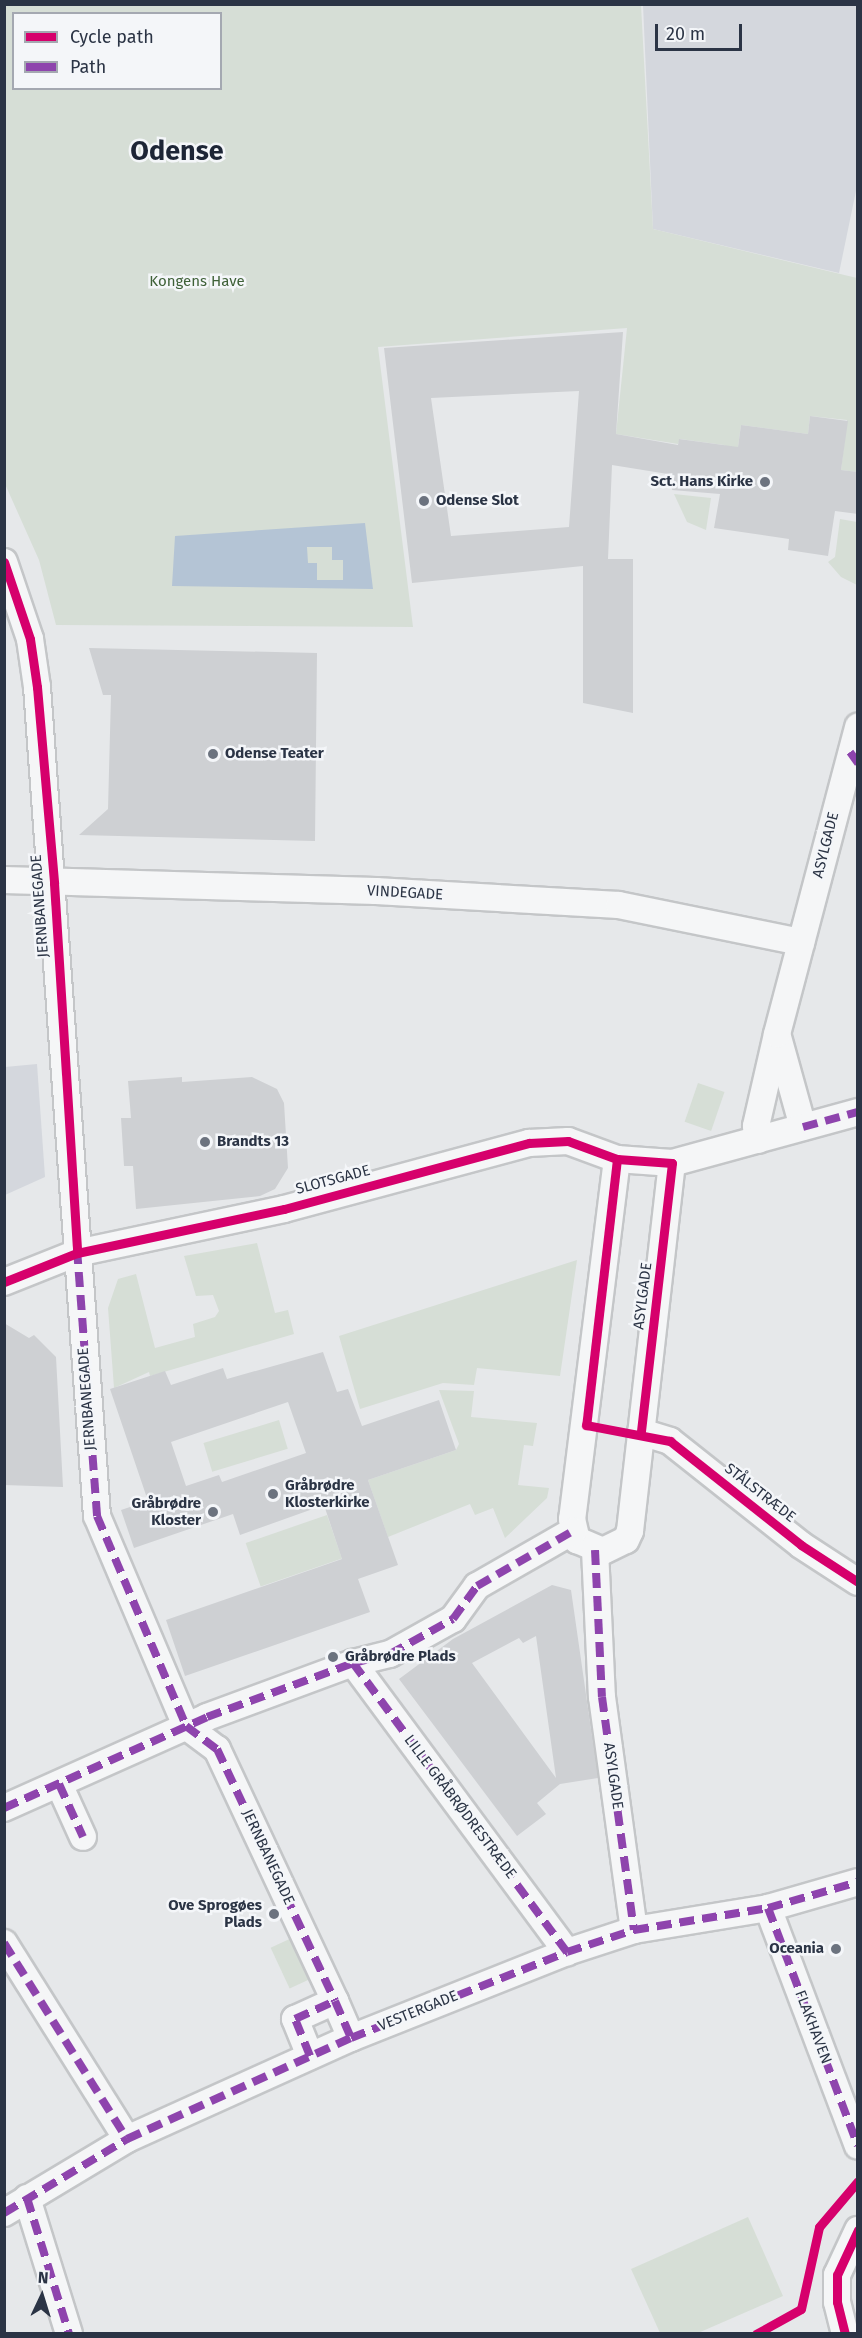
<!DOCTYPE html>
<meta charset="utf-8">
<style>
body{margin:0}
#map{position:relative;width:862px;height:2338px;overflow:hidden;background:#e6e8ea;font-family:"Fira Sans",sans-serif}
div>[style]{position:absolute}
.built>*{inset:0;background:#d4d7dd}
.green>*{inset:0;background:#d6ded6;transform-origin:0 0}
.water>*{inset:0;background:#b4c4d5}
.building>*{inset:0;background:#ced0d3}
.roads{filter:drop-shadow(2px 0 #c4c6c8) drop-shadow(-2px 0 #c4c6c8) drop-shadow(0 2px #c4c6c8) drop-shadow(0 -2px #c4c6c8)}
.street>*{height:26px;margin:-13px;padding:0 13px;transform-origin:13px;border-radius:13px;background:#f5f6f7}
.quiet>*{height:8px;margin-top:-4px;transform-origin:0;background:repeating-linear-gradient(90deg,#8e44ad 0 15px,transparent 0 23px)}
.cycleway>*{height:9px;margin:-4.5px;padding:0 4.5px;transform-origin:4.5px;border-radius:4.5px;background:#d6006c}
.dots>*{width:16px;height:16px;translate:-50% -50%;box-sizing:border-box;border:3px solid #f4f6f9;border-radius:50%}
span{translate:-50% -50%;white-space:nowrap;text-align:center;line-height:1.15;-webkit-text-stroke:5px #f4f6f9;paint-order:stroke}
.park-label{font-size:15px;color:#3f6138}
.poi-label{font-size:15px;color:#2b3445;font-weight:700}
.right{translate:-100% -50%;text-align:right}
.left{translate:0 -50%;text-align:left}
.street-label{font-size:15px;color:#2b3445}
.town-label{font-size:27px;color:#1d2536;font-weight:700}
.frame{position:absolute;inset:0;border:6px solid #2b3445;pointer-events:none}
.legend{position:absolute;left:12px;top:12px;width:210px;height:78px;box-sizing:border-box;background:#f4f6f9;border:2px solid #a4a8b1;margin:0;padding:8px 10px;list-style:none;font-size:18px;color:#2b3445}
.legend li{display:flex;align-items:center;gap:12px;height:30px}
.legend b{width:30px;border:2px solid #a4a8b1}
.north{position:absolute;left:12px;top:2266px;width:60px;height:60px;-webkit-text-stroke:4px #f4f6f9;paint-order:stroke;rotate:4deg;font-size:16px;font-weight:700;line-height:24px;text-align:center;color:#2b3445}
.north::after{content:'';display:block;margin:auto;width:21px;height:27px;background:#2b3445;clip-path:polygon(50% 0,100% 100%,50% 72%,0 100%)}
.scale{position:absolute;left:655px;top:24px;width:87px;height:27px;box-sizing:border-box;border:3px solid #2b3445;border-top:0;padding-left:8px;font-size:18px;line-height:21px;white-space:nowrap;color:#2b3445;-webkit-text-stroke:4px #f4f6f9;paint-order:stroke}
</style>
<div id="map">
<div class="built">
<div style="clip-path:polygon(643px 5px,857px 5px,857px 186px,839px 273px,653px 229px)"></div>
<div style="clip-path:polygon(37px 1064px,45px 1177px,5px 1195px,5px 1067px)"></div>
</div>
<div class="green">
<div style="clip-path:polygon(evenodd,4px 5px,641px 5px,653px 229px,857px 278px,857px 472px,841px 470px,847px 420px,810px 416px,808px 434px,741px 425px,737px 454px,724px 445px,680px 439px,678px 444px,616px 434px,627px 328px,378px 347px,413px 627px,56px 625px,39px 560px,5px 484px,4px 5px,14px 14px,220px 14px,220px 88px,14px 88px,14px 14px)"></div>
<div style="clip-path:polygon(674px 494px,711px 498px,706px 530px,687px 522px)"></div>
<div style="clip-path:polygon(840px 519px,857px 522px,857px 585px,841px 577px,828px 562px,835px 557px)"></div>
<div style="left:698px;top:1083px;width:28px;height:41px;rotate:19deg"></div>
<div style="clip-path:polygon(257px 1243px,275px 1313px,288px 1310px,294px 1334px,150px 1376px,149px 1372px,114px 1388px,108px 1308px,118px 1279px,136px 1274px,155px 1348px,195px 1337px,193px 1324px,215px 1317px,219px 1311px,213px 1295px,196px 1296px,184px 1256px)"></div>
<div style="clip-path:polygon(577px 1260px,560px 1376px,477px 1368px,474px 1385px,443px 1383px,360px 1409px,339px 1336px)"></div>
<div style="clip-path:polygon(439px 1390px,474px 1391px,471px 1417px,537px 1423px,533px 1446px,524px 1445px,518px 1485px,549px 1488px,547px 1498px,505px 1538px,493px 1508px,475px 1515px,470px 1504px,388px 1537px,368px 1480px,456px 1450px,459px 1444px)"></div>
<div style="left:279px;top:1420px;width:30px;height:79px;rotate:73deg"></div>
<div style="left:327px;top:1515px;width:46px;height:86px;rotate:71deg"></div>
<div style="left:296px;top:1936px;width:45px;height:28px;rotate:65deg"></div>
<div style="clip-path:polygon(748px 2217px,783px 2296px,698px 2333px,660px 2333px,631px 2269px)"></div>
</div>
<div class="water">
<div style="clip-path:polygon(evenodd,365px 523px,373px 589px,172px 586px,175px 536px,365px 523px,307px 547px,332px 547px,332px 560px,343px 560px,343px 580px,317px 580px,317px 563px,308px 563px,307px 547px)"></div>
</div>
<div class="building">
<div style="clip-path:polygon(evenodd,623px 332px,616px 434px,678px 445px,679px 439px,738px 447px,741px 425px,808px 434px,810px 416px,848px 421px,841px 470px,858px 472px,858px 514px,835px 511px,828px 556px,788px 550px,789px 539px,714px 528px,720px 494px,672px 490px,674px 475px,612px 465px,608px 559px,633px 559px,633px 713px,583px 703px,583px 566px,412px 583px,384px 348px,623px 332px,579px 391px,569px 527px,451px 536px,431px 398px,579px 391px)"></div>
<div style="clip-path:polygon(89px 648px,317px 653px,315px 841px,79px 835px,108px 809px,111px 695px,103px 695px)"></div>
<div style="clip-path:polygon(182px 1077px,182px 1082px,252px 1077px,277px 1089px,284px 1103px,288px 1168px,275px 1189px,260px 1196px,136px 1209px,133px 1166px,124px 1166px,121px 1118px,131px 1118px,128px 1081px)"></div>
<div style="clip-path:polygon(4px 1323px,29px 1338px,34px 1335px,56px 1357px,63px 1487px,4px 1485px)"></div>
<div style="clip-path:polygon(evenodd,323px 1352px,337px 1392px,348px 1389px,362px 1426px,439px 1400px,456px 1450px,368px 1480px,398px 1565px,358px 1579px,370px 1612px,185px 1676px,166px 1620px,342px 1559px,324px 1505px,240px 1535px,233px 1514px,134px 1548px,121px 1510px,148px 1501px,110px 1389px,165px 1371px,171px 1385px,223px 1368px,227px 1379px,323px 1352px,288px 1402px,306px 1453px,222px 1482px,219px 1475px,186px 1486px,171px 1442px,288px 1402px)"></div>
<div style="clip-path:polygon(evenodd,552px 1585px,571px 1590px,598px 1778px,560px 1784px,537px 1803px,546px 1814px,517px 1836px,399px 1679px,453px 1639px,552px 1585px,536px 1636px,556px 1778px,472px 1663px,519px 1638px,523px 1643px,536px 1636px)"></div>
</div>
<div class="roads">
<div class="street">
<div style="left:4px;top:562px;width:81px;rotate:71.3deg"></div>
<div style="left:30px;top:639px;width:49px;rotate:81.7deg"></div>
<div style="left:37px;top:687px;width:831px;rotate:85.86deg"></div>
<div style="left:97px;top:1516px;width:228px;rotate:67deg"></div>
<div style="left:186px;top:1726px;width:39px;rotate:37deg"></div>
<div style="left:217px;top:1749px;width:278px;rotate:64.9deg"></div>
<div style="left:4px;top:880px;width:372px;rotate:1.7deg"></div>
<div style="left:376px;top:891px;width:243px;rotate:3.3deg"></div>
<div style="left:619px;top:905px;width:186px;rotate:11.5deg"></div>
<div style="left:778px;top:1037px;width:93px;rotate:74.5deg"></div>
<div style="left:758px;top:1140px;width:14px;rotate:-98deg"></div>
<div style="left:756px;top:1126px;width:94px;rotate:-77.1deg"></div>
<div style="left:777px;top:1034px;width:318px;rotate:-75.2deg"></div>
<div style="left:617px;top:1159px;width:363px;rotate:97.1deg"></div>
<div style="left:572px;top:1519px;width:22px;rotate:77deg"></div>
<div style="left:577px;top:1540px;width:28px;rotate:23deg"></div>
<div style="left:603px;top:1551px;width:25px;rotate:-26deg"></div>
<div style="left:626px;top:1540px;width:10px;rotate:-66deg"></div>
<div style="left:630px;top:1531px;width:370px;rotate:-83.5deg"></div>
<div style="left:4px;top:1282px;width:79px;rotate:-21.7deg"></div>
<div style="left:77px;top:1253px;width:212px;rotate:-12deg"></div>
<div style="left:284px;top:1209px;width:254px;rotate:-15.1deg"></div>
<div style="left:529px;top:1143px;width:39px;rotate:-3deg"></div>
<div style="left:568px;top:1141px;width:52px;rotate:20.2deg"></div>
<div style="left:617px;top:1159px;width:55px;rotate:4.2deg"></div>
<div style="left:672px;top:1163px;width:193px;rotate:-15.3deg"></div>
<div style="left:641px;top:1432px;width:30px;rotate:17deg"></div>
<div style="left:670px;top:1441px;width:167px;rotate:38.4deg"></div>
<div style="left:801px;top:1545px;width:68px;rotate:33deg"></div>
<div style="left:595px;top:1550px;width:147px;rotate:87.3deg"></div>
<div style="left:602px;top:1697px;width:235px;rotate:82.2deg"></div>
<div style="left:353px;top:1663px;width:360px;rotate:53.5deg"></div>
<div style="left:59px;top:1784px;width:58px;rotate:65.6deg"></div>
<div style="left:4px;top:1808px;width:222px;rotate:-24.1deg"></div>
<div style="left:207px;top:1717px;width:156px;rotate:-20.3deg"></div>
<div style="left:353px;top:1663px;width:38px;rotate:-14deg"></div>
<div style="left:390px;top:1654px;width:72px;rotate:-29.1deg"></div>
<div style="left:453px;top:1619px;width:41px;rotate:-54deg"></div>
<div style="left:477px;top:1586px;width:111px;rotate:-29.8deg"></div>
<div style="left:768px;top:1908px;width:254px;rotate:69.3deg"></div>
<div style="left:4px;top:1943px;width:231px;rotate:57.9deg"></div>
<div style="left:310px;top:2056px;width:40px;rotate:-112deg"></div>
<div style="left:295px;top:2019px;width:44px;rotate:-24.2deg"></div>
<div style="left:335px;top:2001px;width:40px;rotate:66.6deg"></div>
<div style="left:27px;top:2198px;width:142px;rotate:72.8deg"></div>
<div style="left:4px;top:2213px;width:144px;rotate:-31deg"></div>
<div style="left:127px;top:2139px;width:246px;rotate:-24.3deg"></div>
<div style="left:351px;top:2038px;width:232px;rotate:-21.7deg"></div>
<div style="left:567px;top:1952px;width:71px;rotate:-18.2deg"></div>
<div style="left:634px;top:1930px;width:136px;rotate:-9.3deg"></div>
<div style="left:768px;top:1908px;width:94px;rotate:-16.1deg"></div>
<div style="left:845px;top:2334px;width:33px;rotate:-104deg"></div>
<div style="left:837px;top:2302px;width:27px;rotate:-90deg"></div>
<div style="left:837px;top:2275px;width:50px;rotate:-65deg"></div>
</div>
</div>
<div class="quiet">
<div style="left:850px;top:752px;width:14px;rotate:54deg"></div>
<div style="left:803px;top:1127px;width:57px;rotate:-15.3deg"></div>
<div style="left:77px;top:1249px;width:268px;rotate:85.7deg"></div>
<div style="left:97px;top:1516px;width:228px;rotate:67deg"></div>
<div style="left:186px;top:1726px;width:39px;rotate:37deg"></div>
<div style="left:217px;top:1749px;width:278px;rotate:64.9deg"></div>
<div style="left:595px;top:1550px;width:147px;rotate:87.3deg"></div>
<div style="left:602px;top:1697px;width:235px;rotate:82.2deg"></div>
<div style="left:353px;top:1663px;width:360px;rotate:53.5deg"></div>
<div style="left:59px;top:1784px;width:58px;rotate:65.6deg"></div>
<div style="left:4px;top:1808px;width:222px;rotate:-24.1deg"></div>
<div style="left:207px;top:1717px;width:156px;rotate:-20.3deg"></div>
<div style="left:353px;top:1663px;width:38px;rotate:-14deg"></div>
<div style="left:390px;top:1654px;width:72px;rotate:-29.1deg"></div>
<div style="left:453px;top:1619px;width:41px;rotate:-54deg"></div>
<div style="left:477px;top:1586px;width:111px;rotate:-29.8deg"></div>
<div style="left:768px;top:1908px;width:254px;rotate:69.3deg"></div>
<div style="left:4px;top:1943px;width:231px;rotate:57.9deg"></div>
<div style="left:310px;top:2056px;width:40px;rotate:-112deg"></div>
<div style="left:295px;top:2019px;width:44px;rotate:-24.2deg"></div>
<div style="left:335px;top:2001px;width:40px;rotate:66.6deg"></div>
<div style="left:27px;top:2198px;width:142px;rotate:72.8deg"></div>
<div style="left:4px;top:2213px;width:144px;rotate:-31deg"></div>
<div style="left:127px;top:2139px;width:246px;rotate:-24.3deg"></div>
<div style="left:351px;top:2038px;width:232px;rotate:-21.7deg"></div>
<div style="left:567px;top:1952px;width:71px;rotate:-18.2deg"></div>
<div style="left:634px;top:1930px;width:136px;rotate:-9.3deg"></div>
<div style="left:768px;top:1908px;width:94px;rotate:-16.1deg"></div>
</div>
<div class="cycleway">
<div style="left:4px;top:562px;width:81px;rotate:71.3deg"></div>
<div style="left:30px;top:639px;width:49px;rotate:81.7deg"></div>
<div style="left:37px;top:687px;width:197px;rotate:85deg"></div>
<div style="left:54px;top:883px;width:371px;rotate:86.4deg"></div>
<div style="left:617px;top:1159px;width:268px;rotate:96.6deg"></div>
<div style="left:586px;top:1425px;width:86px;rotate:10.8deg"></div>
<div style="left:670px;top:1441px;width:167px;rotate:38.4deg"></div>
<div style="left:801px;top:1545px;width:68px;rotate:33deg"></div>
<div style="left:4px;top:1282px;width:79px;rotate:-21.7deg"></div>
<div style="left:77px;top:1253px;width:212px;rotate:-12deg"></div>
<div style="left:284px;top:1209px;width:254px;rotate:-15.1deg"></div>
<div style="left:529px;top:1143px;width:39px;rotate:-3deg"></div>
<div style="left:568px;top:1141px;width:52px;rotate:20.2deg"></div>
<div style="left:617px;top:1159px;width:55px;rotate:4.2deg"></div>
<div style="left:672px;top:1163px;width:271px;rotate:96.6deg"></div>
<div style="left:756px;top:2334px;width:51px;rotate:-29.1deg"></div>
<div style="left:801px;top:2309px;width:84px;rotate:-77.6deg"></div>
<div style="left:819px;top:2227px;width:60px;rotate:-49.7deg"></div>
<div style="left:845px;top:2334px;width:33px;rotate:-104deg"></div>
<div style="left:837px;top:2302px;width:27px;rotate:-90deg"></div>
<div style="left:837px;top:2275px;width:50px;rotate:-65deg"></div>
</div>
<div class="dots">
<div style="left:765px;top:482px;background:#6c737f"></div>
<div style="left:424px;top:501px;background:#6c737f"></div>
<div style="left:213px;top:754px;background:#6c737f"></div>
<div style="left:205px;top:1142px;background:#6c737f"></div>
<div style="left:273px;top:1494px;background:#6c737f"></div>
<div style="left:213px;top:1512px;background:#6c737f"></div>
<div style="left:333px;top:1657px;background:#6c737f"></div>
<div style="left:274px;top:1914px;background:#6c737f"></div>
<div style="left:836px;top:1949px;background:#6c737f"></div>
</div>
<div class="park-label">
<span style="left:197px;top:282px">Kongens Have</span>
</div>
<div class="poi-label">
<span class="right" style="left:753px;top:482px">Sct. Hans Kirke</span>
<span class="left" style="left:436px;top:501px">Odense Slot</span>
<span class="left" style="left:225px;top:754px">Odense Teater</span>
<span class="left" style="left:217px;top:1142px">Brandts 13</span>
<span class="left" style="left:285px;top:1494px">Gråbrødre<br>Klosterkirke</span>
<span class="right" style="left:201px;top:1512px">Gråbrødre<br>Kloster</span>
<span class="left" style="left:345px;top:1657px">Gråbrødre Plads</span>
<span class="right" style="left:262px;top:1914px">Ove Sprogøes<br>Plads</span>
<span class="right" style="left:824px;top:1949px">Oceania</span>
</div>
<div class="street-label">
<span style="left:826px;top:845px;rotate:-76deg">ASYLGADE</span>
<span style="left:405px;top:893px;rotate:3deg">VINDEGADE</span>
<span style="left:40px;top:906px;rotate:-94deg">JERNBANEGADE</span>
<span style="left:333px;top:1180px;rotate:-15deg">SLOTSGADE</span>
<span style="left:643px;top:1296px;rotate:-83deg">ASYLGADE</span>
<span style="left:87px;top:1399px;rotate:-94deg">JERNBANEGADE</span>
<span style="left:760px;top:1493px;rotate:38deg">STÅLSTRÆDE</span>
<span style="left:613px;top:1776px;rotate:82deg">ASYLGADE</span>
<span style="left:460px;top:1807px;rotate:53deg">LILLE GRÅBRØDRESTRÆDE</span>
<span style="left:268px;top:1857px;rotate:65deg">JERNBANEGADE</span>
<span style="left:418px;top:2011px;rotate:-22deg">VESTERGADE</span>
<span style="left:813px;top:2027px;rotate:69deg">FLAKHAVEN</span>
</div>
<div class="town-label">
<span style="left:177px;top:152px">Odense</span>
</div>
<div class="frame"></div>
<ul class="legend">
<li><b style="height:8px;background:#d6006c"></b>Cycle path</li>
<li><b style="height:8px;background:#8e44ad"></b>Path</li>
</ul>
<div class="north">N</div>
<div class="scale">20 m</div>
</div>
